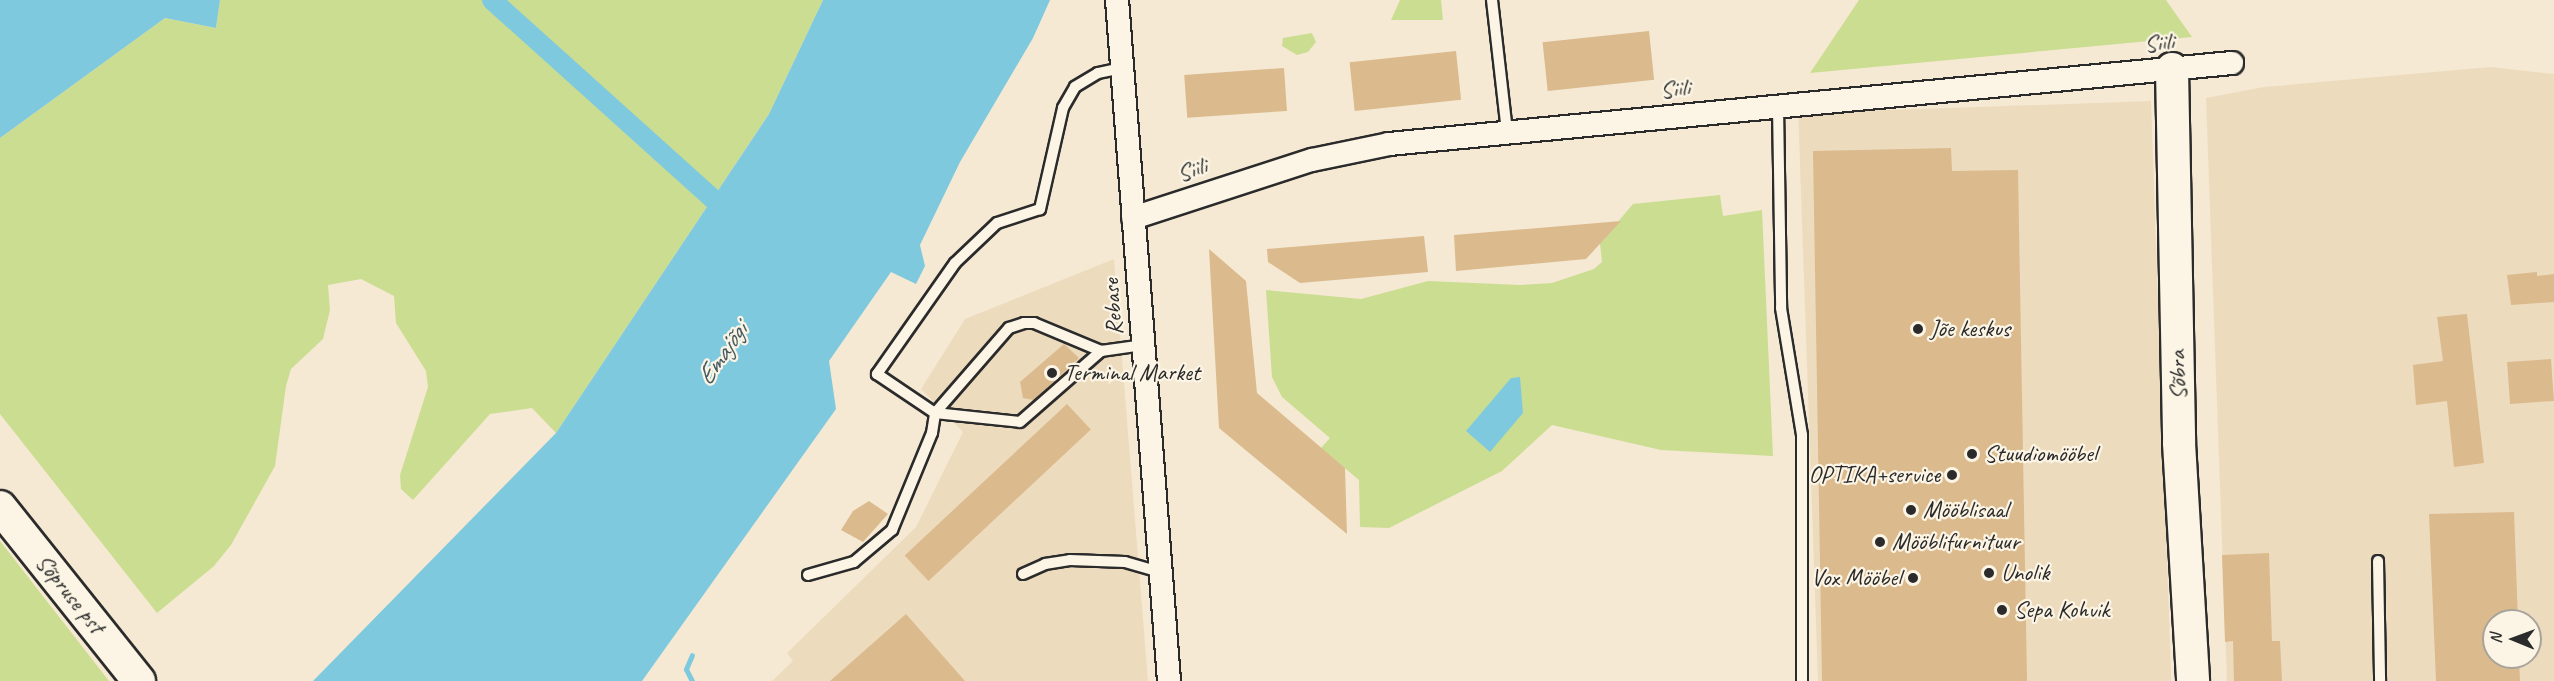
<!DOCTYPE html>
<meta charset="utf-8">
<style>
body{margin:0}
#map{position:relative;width:2554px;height:681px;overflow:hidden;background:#f5e9d3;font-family:Caveat,sans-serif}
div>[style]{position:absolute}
.built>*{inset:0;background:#eddbbe;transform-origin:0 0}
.green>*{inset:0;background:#cbdd91}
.water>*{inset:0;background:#7fc9df}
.stream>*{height:5px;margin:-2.5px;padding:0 2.5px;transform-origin:2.5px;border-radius:2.5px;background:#7fc9df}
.canal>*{height:20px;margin:-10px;padding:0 10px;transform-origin:10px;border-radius:10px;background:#7fc9df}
.building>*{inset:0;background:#dbba8d;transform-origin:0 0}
.roads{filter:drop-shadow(2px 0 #2b2b2b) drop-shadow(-2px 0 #2b2b2b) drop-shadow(0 2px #2b2b2b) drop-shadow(0 -2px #2b2b2b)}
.lane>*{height:10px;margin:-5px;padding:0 5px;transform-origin:5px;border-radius:5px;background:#fcf5e5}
.street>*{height:22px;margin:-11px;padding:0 11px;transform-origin:11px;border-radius:11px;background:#fcf5e5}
.secondary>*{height:32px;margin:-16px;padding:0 16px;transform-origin:16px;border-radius:16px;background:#fcf5e5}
.dots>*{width:16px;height:16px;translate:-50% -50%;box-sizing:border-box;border:3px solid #fcf5e5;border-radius:50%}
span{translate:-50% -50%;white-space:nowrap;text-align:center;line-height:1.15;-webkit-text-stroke:4.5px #fcf5e5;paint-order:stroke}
.street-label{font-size:24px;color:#2b2b2b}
.poi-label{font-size:24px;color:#2b2b2b}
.left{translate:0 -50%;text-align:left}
.right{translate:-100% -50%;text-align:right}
.water-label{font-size:26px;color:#445a61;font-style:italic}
.north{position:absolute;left:2482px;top:609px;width:60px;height:60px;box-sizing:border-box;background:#fcf5e5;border:2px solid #a8a49b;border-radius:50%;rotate:271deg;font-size:16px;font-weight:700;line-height:24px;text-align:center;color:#2b2b2b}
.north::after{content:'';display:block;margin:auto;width:21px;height:27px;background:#2b2b2b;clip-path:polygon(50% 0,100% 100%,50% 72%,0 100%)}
</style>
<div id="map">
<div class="built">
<div style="clip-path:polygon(evenodd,2491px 67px,2554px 74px,2554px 681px,2227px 681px,2206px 98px,2264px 87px,2491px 67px,2494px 621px,2530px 621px,2530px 657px,2494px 657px,2494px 621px)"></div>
<div style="left:2151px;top:101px;width:580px;height:353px;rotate:88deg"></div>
<div style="clip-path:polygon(1114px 259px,1148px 681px,772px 681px,793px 661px,787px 653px,916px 527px,963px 432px,921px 389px,965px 319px)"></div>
</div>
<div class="green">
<div style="clip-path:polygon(220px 0,823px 0,769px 114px,556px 433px,532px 408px,490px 414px,413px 500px,401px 489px,400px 475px,428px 387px,426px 371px,396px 323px,394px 296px,361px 279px,328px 285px,330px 310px,323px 339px,291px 369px,286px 386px,275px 466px,231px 545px,214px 566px,157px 613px,0 414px,0 138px,165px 18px,216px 28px)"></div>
<div style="clip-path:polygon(1400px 0,1441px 0,1443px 20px,1391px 20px)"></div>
<div style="clip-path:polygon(1859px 0,2166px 0,2192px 37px,1810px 73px)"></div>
<div style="clip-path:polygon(1312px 33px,1316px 42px,1308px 52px,1297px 55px,1282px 46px,1283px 38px)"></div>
<div style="clip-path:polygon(1720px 195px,1723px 216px,1762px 210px,1773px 456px,1661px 450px,1552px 425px,1502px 471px,1389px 528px,1360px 527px,1359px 480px,1321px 448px,1330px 438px,1282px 397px,1272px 377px,1266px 290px,1361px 299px,1428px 281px,1520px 285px,1552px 283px,1594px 269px,1602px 262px,1600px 243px,1633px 204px)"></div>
<div style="clip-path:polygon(0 541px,109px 681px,0 681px)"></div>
</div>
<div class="water">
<div style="clip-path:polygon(0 0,220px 0,216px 28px,165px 18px,0 138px)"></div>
<div style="clip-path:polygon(823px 0,1050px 0,1033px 38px,960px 162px,920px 245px,925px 266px,916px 284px,891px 272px,829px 361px,836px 409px,642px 681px,313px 681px,556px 433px,769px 114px)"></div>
<div style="clip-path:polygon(1520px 377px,1523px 413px,1490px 452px,1466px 431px,1511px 378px)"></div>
</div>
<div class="stream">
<div style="left:692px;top:681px;width:13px;rotate:-117deg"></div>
<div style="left:686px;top:669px;width:15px;rotate:-67deg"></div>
</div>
<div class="canal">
<div style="left:492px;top:0;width:324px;rotate:42deg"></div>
</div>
<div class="building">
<div style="left:1649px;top:31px;width:49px;height:107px;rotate:84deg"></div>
<div style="left:1456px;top:51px;width:49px;height:107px;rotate:84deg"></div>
<div style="left:1284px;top:68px;width:43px;height:100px;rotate:86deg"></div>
<div style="clip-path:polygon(1951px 148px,1952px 171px,2018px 170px,2027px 681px,1822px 681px,1813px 151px)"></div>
<div style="clip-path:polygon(1621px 221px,1586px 259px,1456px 271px,1454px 235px)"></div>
<div style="clip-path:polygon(1424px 236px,1428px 272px,1300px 283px,1268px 262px,1267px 249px)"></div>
<div style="clip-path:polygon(1209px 249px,1246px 281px,1257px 393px,1345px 468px,1347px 534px,1219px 428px)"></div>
<div style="clip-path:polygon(2537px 272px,2537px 276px,2554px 274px,2554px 302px,2511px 305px,2507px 275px)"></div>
<div style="clip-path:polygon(2467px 314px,2484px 463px,2454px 467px,2447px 401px,2416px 405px,2413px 365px,2443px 361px,2437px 317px)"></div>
<div style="clip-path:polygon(1064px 344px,1079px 358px,1034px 400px,1023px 398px,1020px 382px)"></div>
<div style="left:2551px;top:359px;width:42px;height:44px;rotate:86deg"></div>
<div style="left:1067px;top:404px;width:35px;height:222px;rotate:47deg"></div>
<div style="clip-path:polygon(869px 501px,888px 514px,863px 542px,841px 530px,853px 511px)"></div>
<div style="clip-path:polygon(2514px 512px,2518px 621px,2494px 621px,2494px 657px,2519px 657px,2520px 681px,2436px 681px,2429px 514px)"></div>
<div style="clip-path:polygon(2269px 553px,2272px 641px,2280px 641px,2282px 681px,2234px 681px,2233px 641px,2225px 642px,2222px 555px)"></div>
<div style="clip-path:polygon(906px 614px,965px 681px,830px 681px)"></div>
</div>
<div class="roads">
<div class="lane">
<div style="left:1492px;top:0;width:133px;rotate:83.5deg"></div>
<div style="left:1122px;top:68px;width:25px;rotate:168deg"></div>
<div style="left:1098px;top:73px;width:27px;rotate:149deg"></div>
<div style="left:1075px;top:87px;width:24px;rotate:120deg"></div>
<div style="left:1063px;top:108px;width:104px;rotate:102.8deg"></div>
<div style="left:1040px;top:209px;width:45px;rotate:162deg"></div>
<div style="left:997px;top:223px;width:58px;rotate:136.4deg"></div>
<div style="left:955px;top:263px;width:136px;rotate:125.1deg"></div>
<div style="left:877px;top:374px;width:70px;rotate:33.9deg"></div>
<div style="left:935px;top:413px;width:113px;rotate:-49deg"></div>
<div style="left:1009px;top:328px;width:16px;rotate:-18deg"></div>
<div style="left:1024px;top:323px;width:10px"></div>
<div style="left:1034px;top:323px;width:73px;rotate:22.7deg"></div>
<div style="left:1101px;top:351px;width:42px;rotate:-8.1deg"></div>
<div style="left:1778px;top:106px;width:202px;rotate:89.1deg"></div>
<div style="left:1781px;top:308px;width:129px;rotate:80.6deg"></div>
<div style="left:1802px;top:435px;width:246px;rotate:90deg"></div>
<div style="left:2378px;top:561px;width:120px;rotate:89deg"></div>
<div style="left:1023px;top:574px;width:24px;rotate:-24deg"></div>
<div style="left:1045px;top:564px;width:25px;rotate:-9deg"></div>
<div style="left:1070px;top:560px;width:55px;rotate:2.1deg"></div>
<div style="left:1125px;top:562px;width:37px;rotate:16deg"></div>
<div style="left:808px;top:575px;width:48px;rotate:-15.8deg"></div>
<div style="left:854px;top:562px;width:50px;rotate:-40.1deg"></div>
<div style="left:892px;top:530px;width:105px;rotate:-67.6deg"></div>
<div style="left:932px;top:433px;width:20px;rotate:-81deg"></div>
<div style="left:935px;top:413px;width:85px;rotate:6deg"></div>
<div style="left:1020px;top:422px;width:108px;rotate:-41.2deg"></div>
</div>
<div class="street">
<div style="left:1117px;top:0;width:683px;rotate:85.63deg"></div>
<div style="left:1133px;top:218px;width:188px;rotate:-18deg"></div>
<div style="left:1312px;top:160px;width:79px;rotate:-11.7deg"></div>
<div style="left:1389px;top:144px;width:847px;rotate:-5.49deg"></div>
</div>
<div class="secondary">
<div style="left:2172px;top:69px;width:374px;rotate:88.9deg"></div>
<div style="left:2179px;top:443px;width:238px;rotate:86.6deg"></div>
<div style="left:0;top:507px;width:223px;rotate:51.4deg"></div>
</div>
</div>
<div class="dots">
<div style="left:1918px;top:329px;background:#2b2b2b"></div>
<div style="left:1052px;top:373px;background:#2b2b2b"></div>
<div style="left:1972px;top:454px;background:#2b2b2b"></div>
<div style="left:1952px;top:475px;background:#2b2b2b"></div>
<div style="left:1911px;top:510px;background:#2b2b2b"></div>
<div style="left:1880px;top:542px;background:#2b2b2b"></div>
<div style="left:1989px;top:573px;background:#2b2b2b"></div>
<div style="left:1913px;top:578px;background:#2b2b2b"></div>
<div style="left:2002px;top:610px;background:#2b2b2b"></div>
</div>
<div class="street-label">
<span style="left:2159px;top:43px;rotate:-5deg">Siili</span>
<span style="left:1675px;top:89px;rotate:-5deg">Siili</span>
<span style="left:1192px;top:170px;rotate:-18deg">Siili</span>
<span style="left:1113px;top:307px;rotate:-94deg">Rebase</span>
<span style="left:2178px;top:375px;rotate:-91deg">Sõbra</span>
<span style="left:70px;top:594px;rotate:51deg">Sõpruse pst</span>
</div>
<div class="poi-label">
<span class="left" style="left:1930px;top:329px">Jõe keskus</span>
<span class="left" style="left:1064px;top:373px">Terminal Market</span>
<span class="left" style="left:1984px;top:454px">Stuudiomööbel</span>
<span class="right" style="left:1940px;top:475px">OPTIKA+service</span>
<span class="left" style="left:1923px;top:510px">Mööblisaal</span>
<span class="left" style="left:1892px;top:542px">Mööblifurnituur</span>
<span class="left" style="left:2001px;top:573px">Unolik</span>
<span class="right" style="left:1901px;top:578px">Vox Mööbel</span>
<span class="left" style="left:2014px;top:610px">Sepa Kohvik</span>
</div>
<div class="water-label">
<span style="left:722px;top:354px;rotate:-55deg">Emajõgi</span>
</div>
<div class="north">N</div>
</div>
